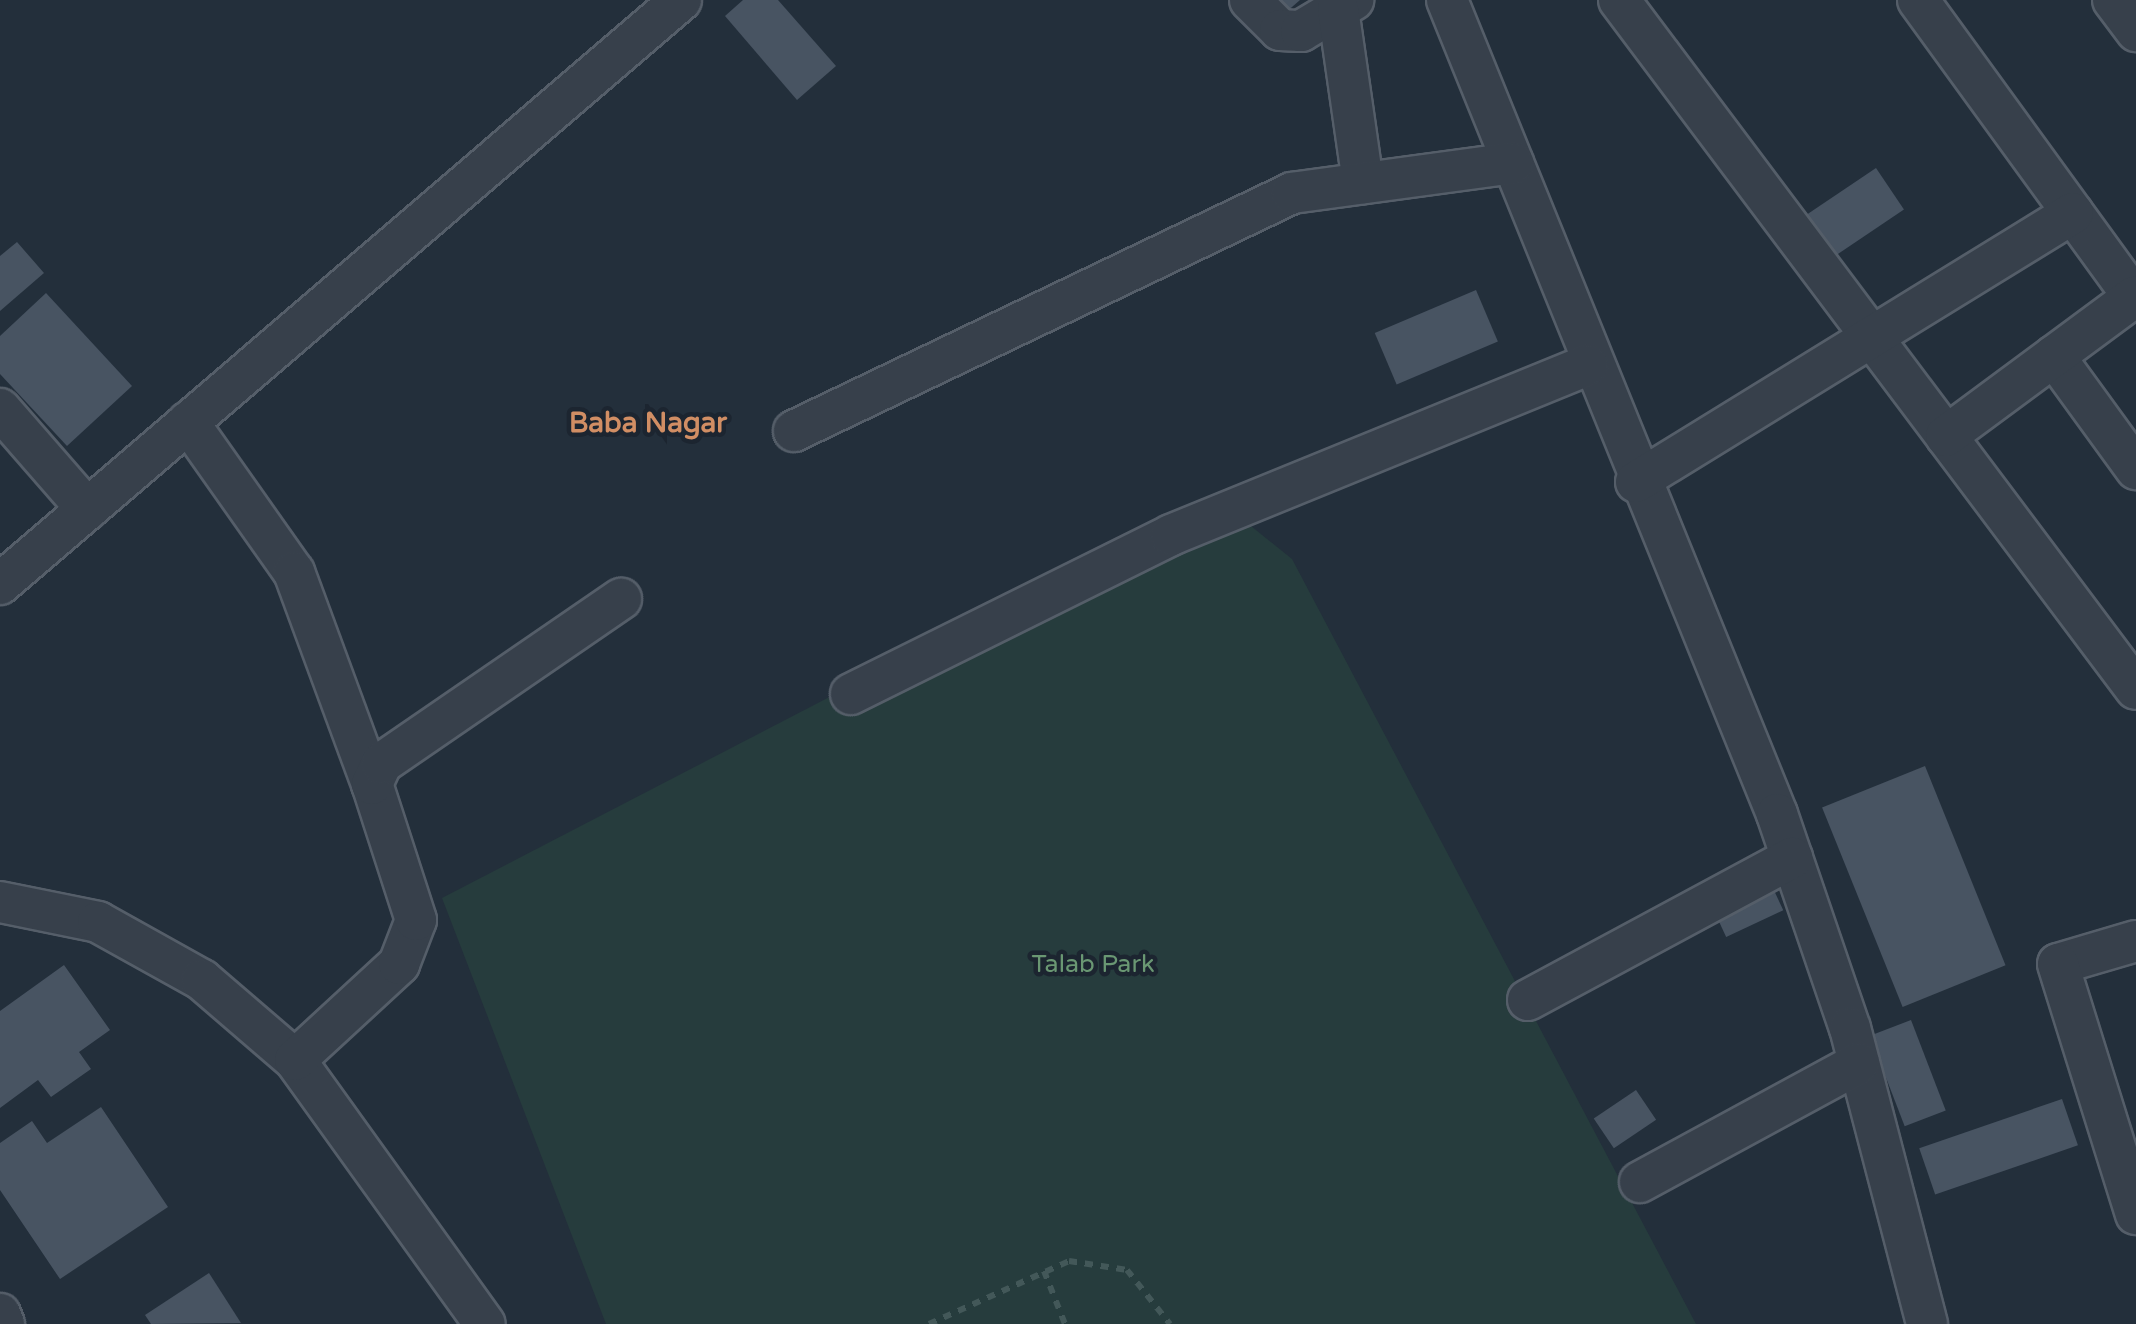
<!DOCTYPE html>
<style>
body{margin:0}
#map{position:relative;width:2136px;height:1324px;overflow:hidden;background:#232f3b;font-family:"Varela Round",sans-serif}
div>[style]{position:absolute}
.green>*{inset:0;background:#263c3d}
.building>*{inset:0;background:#485462;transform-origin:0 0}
.path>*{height:6px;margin-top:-3px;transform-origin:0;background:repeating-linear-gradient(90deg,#435859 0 8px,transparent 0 16px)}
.roads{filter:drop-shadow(2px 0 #555e69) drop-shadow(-2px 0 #555e69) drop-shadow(0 2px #555e69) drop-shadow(0 -2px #555e69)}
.street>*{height:40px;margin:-20px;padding:0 20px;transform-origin:20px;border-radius:20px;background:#37404b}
span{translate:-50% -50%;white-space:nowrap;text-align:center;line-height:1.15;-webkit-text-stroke:9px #1c2530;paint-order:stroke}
.park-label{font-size:25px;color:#6a9773}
.neighbourhood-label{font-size:28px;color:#d18e64;font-weight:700}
</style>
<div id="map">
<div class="green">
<div style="clip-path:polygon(1215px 497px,1292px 559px,1696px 1324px,606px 1324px,442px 898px)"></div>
</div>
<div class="building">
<div style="clip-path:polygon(743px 0,778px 0,836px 66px,797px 100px,725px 16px)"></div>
<div style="clip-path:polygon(1272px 0,1300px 0,1284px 14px)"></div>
<div style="left:1876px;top:168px;width:50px;height:95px;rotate:56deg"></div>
<div style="clip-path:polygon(17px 242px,44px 273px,0 311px,0 256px)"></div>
<div style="left:1476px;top:290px;width:56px;height:110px;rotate:67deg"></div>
<div style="clip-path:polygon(46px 293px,132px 386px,67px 446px,0 374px,0 336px)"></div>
<div style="left:1925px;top:766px;width:215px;height:111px;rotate:68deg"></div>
<div style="left:1771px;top:884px;width:29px;height:63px;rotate:65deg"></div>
<div style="clip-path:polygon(64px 965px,110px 1030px,79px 1052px,91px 1069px,51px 1097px,38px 1080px,0 1108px,0 1011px)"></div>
<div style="left:1911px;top:1020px;width:97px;height:44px;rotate:69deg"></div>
<div style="left:1636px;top:1090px;width:36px;height:51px;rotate:56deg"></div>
<div style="left:2062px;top:1099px;width:49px;height:151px;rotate:71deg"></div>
<div style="clip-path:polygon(101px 1107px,168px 1207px,60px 1279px,0 1190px,0 1143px,32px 1121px,47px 1143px)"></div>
<div style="clip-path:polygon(209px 1273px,241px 1323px,151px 1324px,145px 1315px)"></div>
</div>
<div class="path">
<div style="left:1044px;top:1271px;width:57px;rotate:68.4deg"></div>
<div style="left:929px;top:1324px;width:154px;rotate:-24.2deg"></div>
<div style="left:1069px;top:1261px;width:59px;rotate:8.8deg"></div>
<div style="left:1127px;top:1270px;width:69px;rotate:51.5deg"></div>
</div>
<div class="roads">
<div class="street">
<div style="left:1250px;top:0;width:42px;rotate:45deg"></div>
<div style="left:1280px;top:30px;width:21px;rotate:3deg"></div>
<div style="left:1301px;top:31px;width:61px;rotate:-30.8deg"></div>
<div style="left:1447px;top:0;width:878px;rotate:67.93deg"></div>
<div style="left:1777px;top:814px;width:226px;rotate:71.2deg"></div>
<div style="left:1850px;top:1028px;width:306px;rotate:75.4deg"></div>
<div style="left:1619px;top:0;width:861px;rotate:53.12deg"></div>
<div style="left:1918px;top:0;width:371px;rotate:54deg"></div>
<div style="left:2113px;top:0;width:39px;rotate:53deg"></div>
<div style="left:1338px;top:9px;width:176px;rotate:81.8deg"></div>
<div style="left:2054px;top:356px;width:140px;rotate:54deg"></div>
<div style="left:0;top:409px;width:133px;rotate:49deg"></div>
<div style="left:188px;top:422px;width:184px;rotate:54.8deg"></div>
<div style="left:294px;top:572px;width:226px;rotate:69.8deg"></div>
<div style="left:794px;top:431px;width:552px;rotate:-25.54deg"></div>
<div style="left:1292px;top:193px;width:223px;rotate:-7.7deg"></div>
<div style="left:1946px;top:436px;width:234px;rotate:-36.5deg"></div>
<div style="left:1636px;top:482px;width:513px;rotate:-31.61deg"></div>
<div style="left:0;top:584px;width:897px;rotate:-40.62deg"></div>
<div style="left:851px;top:694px;width:357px;rotate:-26.4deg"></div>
<div style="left:1171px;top:535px;width:450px;rotate:-22.2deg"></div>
<div style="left:0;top:902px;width:100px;rotate:11.5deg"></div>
<div style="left:98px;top:922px;width:119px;rotate:29.1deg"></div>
<div style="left:202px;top:980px;width:123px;rotate:40.7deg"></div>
<div style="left:295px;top:1060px;width:325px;rotate:54.3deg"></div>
<div style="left:2136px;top:941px;width:81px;rotate:163.6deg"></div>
<div style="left:2058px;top:964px;width:262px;rotate:72.7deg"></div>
<div style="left:1528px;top:1000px;width:300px;rotate:-28.3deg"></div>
<div style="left:295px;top:1060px;width:142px;rotate:-42.7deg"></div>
<div style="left:399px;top:964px;width:47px;rotate:-68.9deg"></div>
<div style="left:416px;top:920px;width:143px;rotate:-107.9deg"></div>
<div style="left:372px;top:784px;width:23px;rotate:-65deg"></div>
<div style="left:382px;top:763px;width:290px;rotate:-34.5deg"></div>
<div style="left:1640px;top:1182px;width:249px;rotate:-28.5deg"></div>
<div style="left:0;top:1314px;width:11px;rotate:68deg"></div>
</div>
</div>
<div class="park-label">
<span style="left:1093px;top:964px">Talab Park</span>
</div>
<div class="neighbourhood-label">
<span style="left:648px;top:423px">Baba Nagar</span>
</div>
</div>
